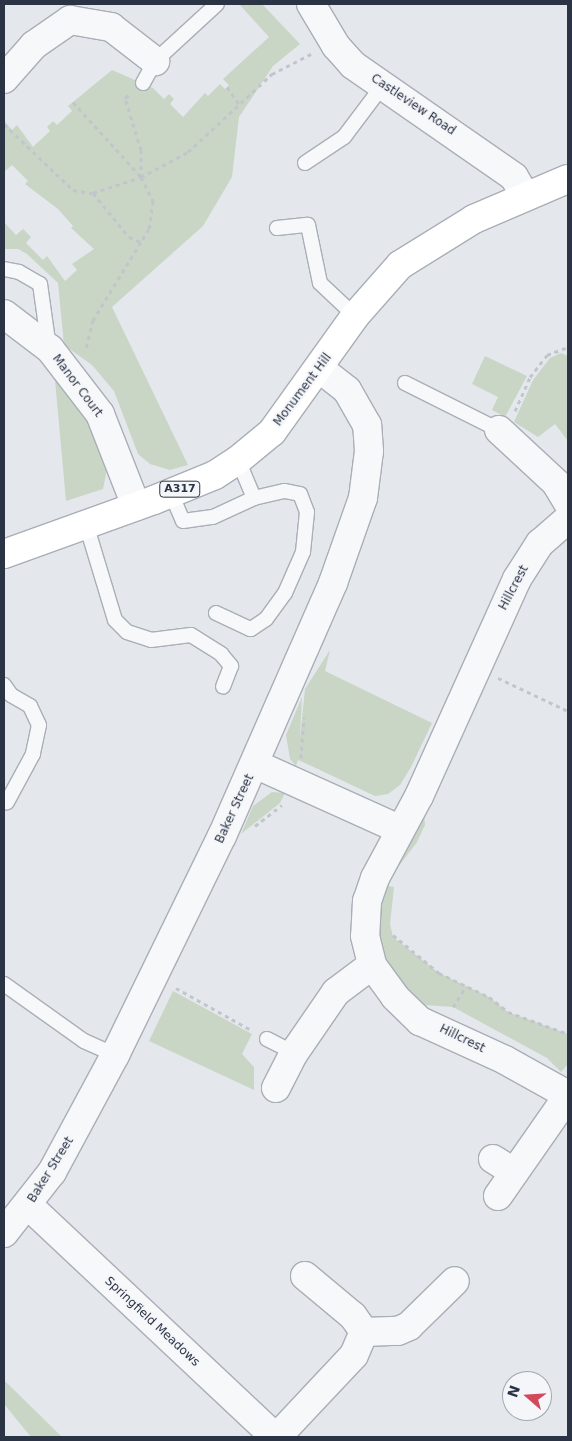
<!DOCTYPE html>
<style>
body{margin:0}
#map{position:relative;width:572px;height:1441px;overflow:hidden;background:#e4e7ec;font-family:"DejaVu Sans",sans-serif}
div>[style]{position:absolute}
.green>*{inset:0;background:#c9d6c5}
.path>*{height:3px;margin-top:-1.5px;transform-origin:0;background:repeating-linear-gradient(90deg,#c2c5cb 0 4px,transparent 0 8px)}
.roads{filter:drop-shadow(1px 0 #a9aeb7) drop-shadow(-1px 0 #a9aeb7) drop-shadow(0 1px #a9aeb7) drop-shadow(0 -1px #a9aeb7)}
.service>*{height:14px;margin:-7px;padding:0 7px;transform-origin:7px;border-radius:7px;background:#f7f8fa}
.minor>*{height:28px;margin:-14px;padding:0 14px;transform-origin:14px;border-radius:14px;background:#f7f8fa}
.primary>*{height:28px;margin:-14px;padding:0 14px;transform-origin:14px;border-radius:14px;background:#fff}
span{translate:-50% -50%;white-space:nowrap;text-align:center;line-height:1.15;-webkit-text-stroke:4px #f4f6f9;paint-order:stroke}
.shield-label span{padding:1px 4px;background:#f4f6f9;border:1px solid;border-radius:4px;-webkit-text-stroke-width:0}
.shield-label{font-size:11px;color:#2b3445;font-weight:700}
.street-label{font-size:12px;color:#2b3445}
.frame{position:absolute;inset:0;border:5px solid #2b3445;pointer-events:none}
.north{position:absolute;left:502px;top:1371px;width:50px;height:50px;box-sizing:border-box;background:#f4f6f9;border:1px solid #a4a8b1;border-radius:50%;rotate:289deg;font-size:14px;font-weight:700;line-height:20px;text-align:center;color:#2b3445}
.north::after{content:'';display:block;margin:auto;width:18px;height:22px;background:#d1495b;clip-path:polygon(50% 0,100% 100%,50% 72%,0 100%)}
</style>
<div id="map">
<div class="green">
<div style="clip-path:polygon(239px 4px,262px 4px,300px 44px,273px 66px,239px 117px,232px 177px,203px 226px,112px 307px,188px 465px,170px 470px,150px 464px,138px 454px,114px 391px,92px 365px,64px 345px,58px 283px,27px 254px,18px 249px,4px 249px,4px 222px,16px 235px,23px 229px,31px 237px,26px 243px,43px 260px,47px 256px,65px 281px,77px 270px,72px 264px,94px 249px,71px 228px,73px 226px,58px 209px,25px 184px,28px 181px,12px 165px,4px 172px,4px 121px,12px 130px,17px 125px,33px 147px,50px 131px,47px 127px,53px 121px,57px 125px,72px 111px,68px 106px,112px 70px,153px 88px,164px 99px,169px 94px,174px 99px,170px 104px,183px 117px,205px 93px,208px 96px,220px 84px,225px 89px,229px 85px,223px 79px,269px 37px)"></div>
<div style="clip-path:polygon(561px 353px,568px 356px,568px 441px,555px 424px,538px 437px,514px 422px,533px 380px,550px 358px)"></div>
<div style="clip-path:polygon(485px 356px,527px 376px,505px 417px,492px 410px,498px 397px,472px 384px)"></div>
<div style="clip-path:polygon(55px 380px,81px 403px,107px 469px,103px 489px,66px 501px)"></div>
<div style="clip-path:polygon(330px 650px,325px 671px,432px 723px,411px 767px,400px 785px,388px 794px,375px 796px,305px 763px,298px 760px,296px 766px,290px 759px,286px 735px,302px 697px,300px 738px,305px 689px)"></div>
<div style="clip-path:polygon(272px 792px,285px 793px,280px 803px,241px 834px,253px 806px)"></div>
<div style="clip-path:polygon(424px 812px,425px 825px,417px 842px,390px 878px)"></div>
<div style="clip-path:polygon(382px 885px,394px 887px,390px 924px,393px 937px,406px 947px,439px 973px,489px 997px,508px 1012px,568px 1034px,568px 1064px,561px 1072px,547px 1058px,453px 1007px,425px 1005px,400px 984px,387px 966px,378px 942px)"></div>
<div style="clip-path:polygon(173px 991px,252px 1034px,242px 1054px,254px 1067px,254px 1090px,149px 1041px)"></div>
<div style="clip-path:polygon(4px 1381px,7px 1383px,62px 1437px,31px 1437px,4px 1404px)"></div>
</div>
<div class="path">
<div style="left:227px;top:87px;width:21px;rotate:55deg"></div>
<div style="left:73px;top:102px;width:101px;rotate:47.8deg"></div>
<div style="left:141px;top:177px;width:27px;rotate:63deg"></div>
<div style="left:153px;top:201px;width:28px;rotate:98deg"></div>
<div style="left:149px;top:229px;width:15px;rotate:122deg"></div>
<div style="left:4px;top:124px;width:95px;rotate:43.7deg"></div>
<div style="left:73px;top:190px;width:20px;rotate:9deg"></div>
<div style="left:93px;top:193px;width:57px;rotate:50.7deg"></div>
<div style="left:129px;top:237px;width:13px;rotate:23deg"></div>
<div style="left:141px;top:242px;width:92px;rotate:121.6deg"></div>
<div style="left:93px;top:320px;width:32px;rotate:104deg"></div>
<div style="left:141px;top:177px;width:53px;rotate:-28deg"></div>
<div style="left:188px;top:152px;width:115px;rotate:-42.9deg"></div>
<div style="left:272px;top:74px;width:44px;rotate:-27.1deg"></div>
<div style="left:93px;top:193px;width:51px;rotate:-18.4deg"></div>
<div style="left:141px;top:177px;width:27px;rotate:-90deg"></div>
<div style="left:141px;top:150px;width:54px;rotate:-107.1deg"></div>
<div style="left:125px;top:98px;width:6px;rotate:-39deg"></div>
<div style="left:515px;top:411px;width:37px;rotate:-66deg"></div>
<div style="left:530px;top:377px;width:28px;rotate:-52deg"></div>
<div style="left:547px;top:355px;width:22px;rotate:-21deg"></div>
<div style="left:498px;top:678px;width:77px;rotate:25.2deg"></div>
<div style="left:301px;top:758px;width:41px;rotate:-85.8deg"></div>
<div style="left:255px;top:826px;width:34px;rotate:-38deg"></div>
<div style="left:393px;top:935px;width:60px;rotate:39.6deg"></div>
<div style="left:439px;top:973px;width:55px;rotate:25.6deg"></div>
<div style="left:489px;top:997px;width:24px;rotate:38deg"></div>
<div style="left:508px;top:1012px;width:64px;rotate:20.1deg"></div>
<div style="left:176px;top:988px;width:86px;rotate:29.2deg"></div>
<div style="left:453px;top:1007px;width:22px;rotate:-58deg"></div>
</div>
<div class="roads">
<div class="service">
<div style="left:143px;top:83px;width:25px;rotate:-61deg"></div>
<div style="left:155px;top:61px;width:84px;rotate:-42.6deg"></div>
<div style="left:305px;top:163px;width:47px;rotate:-33.7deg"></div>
<div style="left:344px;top:137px;width:66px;rotate:-53deg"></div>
<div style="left:277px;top:228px;width:31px;rotate:-6deg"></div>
<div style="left:308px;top:225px;width:59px;rotate:78.3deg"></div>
<div style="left:320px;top:283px;width:48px;rotate:43.3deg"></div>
<div style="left:4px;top:269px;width:15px;rotate:11deg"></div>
<div style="left:19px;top:272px;width:24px;rotate:30deg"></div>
<div style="left:40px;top:284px;width:65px;rotate:82deg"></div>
<div style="left:405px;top:383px;width:105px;rotate:26.6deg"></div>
<div style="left:171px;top:493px;width:30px;rotate:67deg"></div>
<div style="left:183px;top:521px;width:30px;rotate:-8deg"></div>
<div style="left:213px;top:517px;width:45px;rotate:-24.9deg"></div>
<div style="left:86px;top:524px;width:100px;rotate:73.2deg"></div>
<div style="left:115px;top:620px;width:17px;rotate:45deg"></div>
<div style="left:127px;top:632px;width:25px;rotate:18deg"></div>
<div style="left:151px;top:640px;width:40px;rotate:-7.1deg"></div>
<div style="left:191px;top:635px;width:36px;rotate:32deg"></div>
<div style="left:221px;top:654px;width:16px;rotate:50deg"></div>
<div style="left:231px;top:666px;width:22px;rotate:111deg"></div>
<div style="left:216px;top:613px;width:38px;rotate:25deg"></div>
<div style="left:251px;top:629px;width:18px;rotate:-34deg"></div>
<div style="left:266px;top:619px;width:32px;rotate:-54deg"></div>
<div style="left:285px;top:593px;width:45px;rotate:-66.3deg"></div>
<div style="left:303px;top:552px;width:40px;rotate:-84.3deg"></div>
<div style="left:307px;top:512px;width:19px;rotate:-111deg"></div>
<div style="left:300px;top:494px;width:16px;rotate:-169deg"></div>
<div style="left:284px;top:491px;width:31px;rotate:167deg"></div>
<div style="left:254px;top:498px;width:41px;rotate:-112.8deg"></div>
<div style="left:4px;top:685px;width:12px;rotate:55deg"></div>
<div style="left:11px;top:695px;width:22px;rotate:30deg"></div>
<div style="left:30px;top:706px;width:21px;rotate:65deg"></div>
<div style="left:39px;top:725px;width:30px;rotate:102deg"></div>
<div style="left:33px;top:754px;width:55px;rotate:118.4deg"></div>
<div style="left:4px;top:984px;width:98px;rotate:35.5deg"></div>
<div style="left:84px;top:1041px;width:34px;rotate:24deg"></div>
<div style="left:267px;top:1039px;width:30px;rotate:27deg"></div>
</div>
<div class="minor">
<div style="left:311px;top:4px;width:49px;rotate:59.2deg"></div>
<div style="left:336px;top:46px;width:25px;rotate:48deg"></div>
<div style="left:353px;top:65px;width:196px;rotate:34.8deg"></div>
<div style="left:514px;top:177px;width:23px;rotate:59deg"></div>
<div style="left:4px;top:79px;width:45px;rotate:-48.6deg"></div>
<div style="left:34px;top:45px;width:44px;rotate:-34.8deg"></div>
<div style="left:70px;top:20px;width:42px;rotate:9.7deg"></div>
<div style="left:111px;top:27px;width:56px;rotate:37.7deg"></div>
<div style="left:4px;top:314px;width:58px;rotate:37.3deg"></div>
<div style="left:50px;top:349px;width:82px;rotate:52.4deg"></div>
<div style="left:100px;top:414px;width:99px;rotate:68.6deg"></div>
<div style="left:499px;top:430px;width:78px;rotate:42.9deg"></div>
<div style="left:556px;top:483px;width:23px;rotate:59deg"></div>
<div style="left:568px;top:519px;width:37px;rotate:139deg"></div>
<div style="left:540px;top:543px;width:43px;rotate:122.6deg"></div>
<div style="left:517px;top:579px;width:238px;rotate:114.3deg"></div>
<div style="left:419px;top:796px;width:93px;rotate:118.2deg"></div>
<div style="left:375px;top:878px;width:24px;rotate:109deg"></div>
<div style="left:367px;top:901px;width:35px;rotate:93deg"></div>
<div style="left:365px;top:936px;width:30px;rotate:76deg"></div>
<div style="left:372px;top:965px;width:39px;rotate:54deg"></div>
<div style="left:395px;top:997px;width:35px;rotate:44deg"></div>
<div style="left:420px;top:1021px;width:94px;rotate:24.6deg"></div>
<div style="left:505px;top:1060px;width:72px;rotate:29.1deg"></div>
<div style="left:255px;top:764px;width:158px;rotate:24.3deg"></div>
<div style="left:276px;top:1088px;width:39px;rotate:-63deg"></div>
<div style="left:294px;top:1053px;width:74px;rotate:-55.5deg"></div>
<div style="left:336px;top:992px;width:45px;rotate:-36.9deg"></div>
<div style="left:493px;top:1159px;width:25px;rotate:32deg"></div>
<div style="left:498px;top:1196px;width:121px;rotate:-55.1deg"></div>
<div style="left:29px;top:1206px;width:337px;rotate:43.2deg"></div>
<div style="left:4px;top:1233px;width:78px;rotate:-51.8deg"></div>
<div style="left:52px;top:1172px;width:133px;rotate:-61.7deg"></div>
<div style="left:115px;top:1055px;width:244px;rotate:-64deg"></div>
<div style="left:222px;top:836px;width:276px;rotate:-66.3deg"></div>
<div style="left:333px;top:583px;width:90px;rotate:-70.6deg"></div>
<div style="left:363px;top:498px;width:47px;rotate:-82.7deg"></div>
<div style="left:369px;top:451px;width:26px;rotate:-94deg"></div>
<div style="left:367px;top:425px;width:40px;rotate:-119.7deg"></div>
<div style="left:347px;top:390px;width:34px;rotate:-142deg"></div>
<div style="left:305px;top:1276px;width:62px;rotate:39.8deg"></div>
<div style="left:353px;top:1316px;width:19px;rotate:55deg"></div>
<div style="left:364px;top:1332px;width:34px;rotate:-2deg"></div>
<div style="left:398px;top:1331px;width:12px;rotate:-24deg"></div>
<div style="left:409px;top:1326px;width:64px;rotate:-44.4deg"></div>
<div style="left:277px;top:1437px;width:112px;rotate:-46.8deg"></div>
<div style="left:354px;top:1355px;width:25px;rotate:-67deg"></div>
</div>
<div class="primary">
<div style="left:4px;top:554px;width:159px;rotate:-19.8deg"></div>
<div style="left:154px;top:500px;width:66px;rotate:-22.3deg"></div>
<div style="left:215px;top:475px;width:27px;rotate:-33deg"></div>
<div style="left:238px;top:460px;width:44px;rotate:-39.5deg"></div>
<div style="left:272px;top:432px;width:143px;rotate:-54.4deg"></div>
<div style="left:355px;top:316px;width:68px;rotate:-48.6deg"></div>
<div style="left:400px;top:265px;width:87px;rotate:-31.9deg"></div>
<div style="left:474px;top:219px;width:102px;rotate:-23.1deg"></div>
</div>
</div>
<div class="shield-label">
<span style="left:180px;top:489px">A317</span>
</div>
<div class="street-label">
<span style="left:413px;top:105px;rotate:34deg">Castleview Road</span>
<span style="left:77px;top:386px;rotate:53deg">Manor Court</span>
<span style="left:303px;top:390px;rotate:-53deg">Monument Hill</span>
<span style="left:514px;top:588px;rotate:-62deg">Hillcrest</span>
<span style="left:235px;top:809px;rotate:-65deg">Baker Street</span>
<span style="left:462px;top:1039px;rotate:26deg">Hillcrest</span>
<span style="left:51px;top:1170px;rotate:-58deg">Baker Street</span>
<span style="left:152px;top:1322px;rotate:43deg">Springfield Meadows</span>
</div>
<div class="frame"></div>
<div class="north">N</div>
</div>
